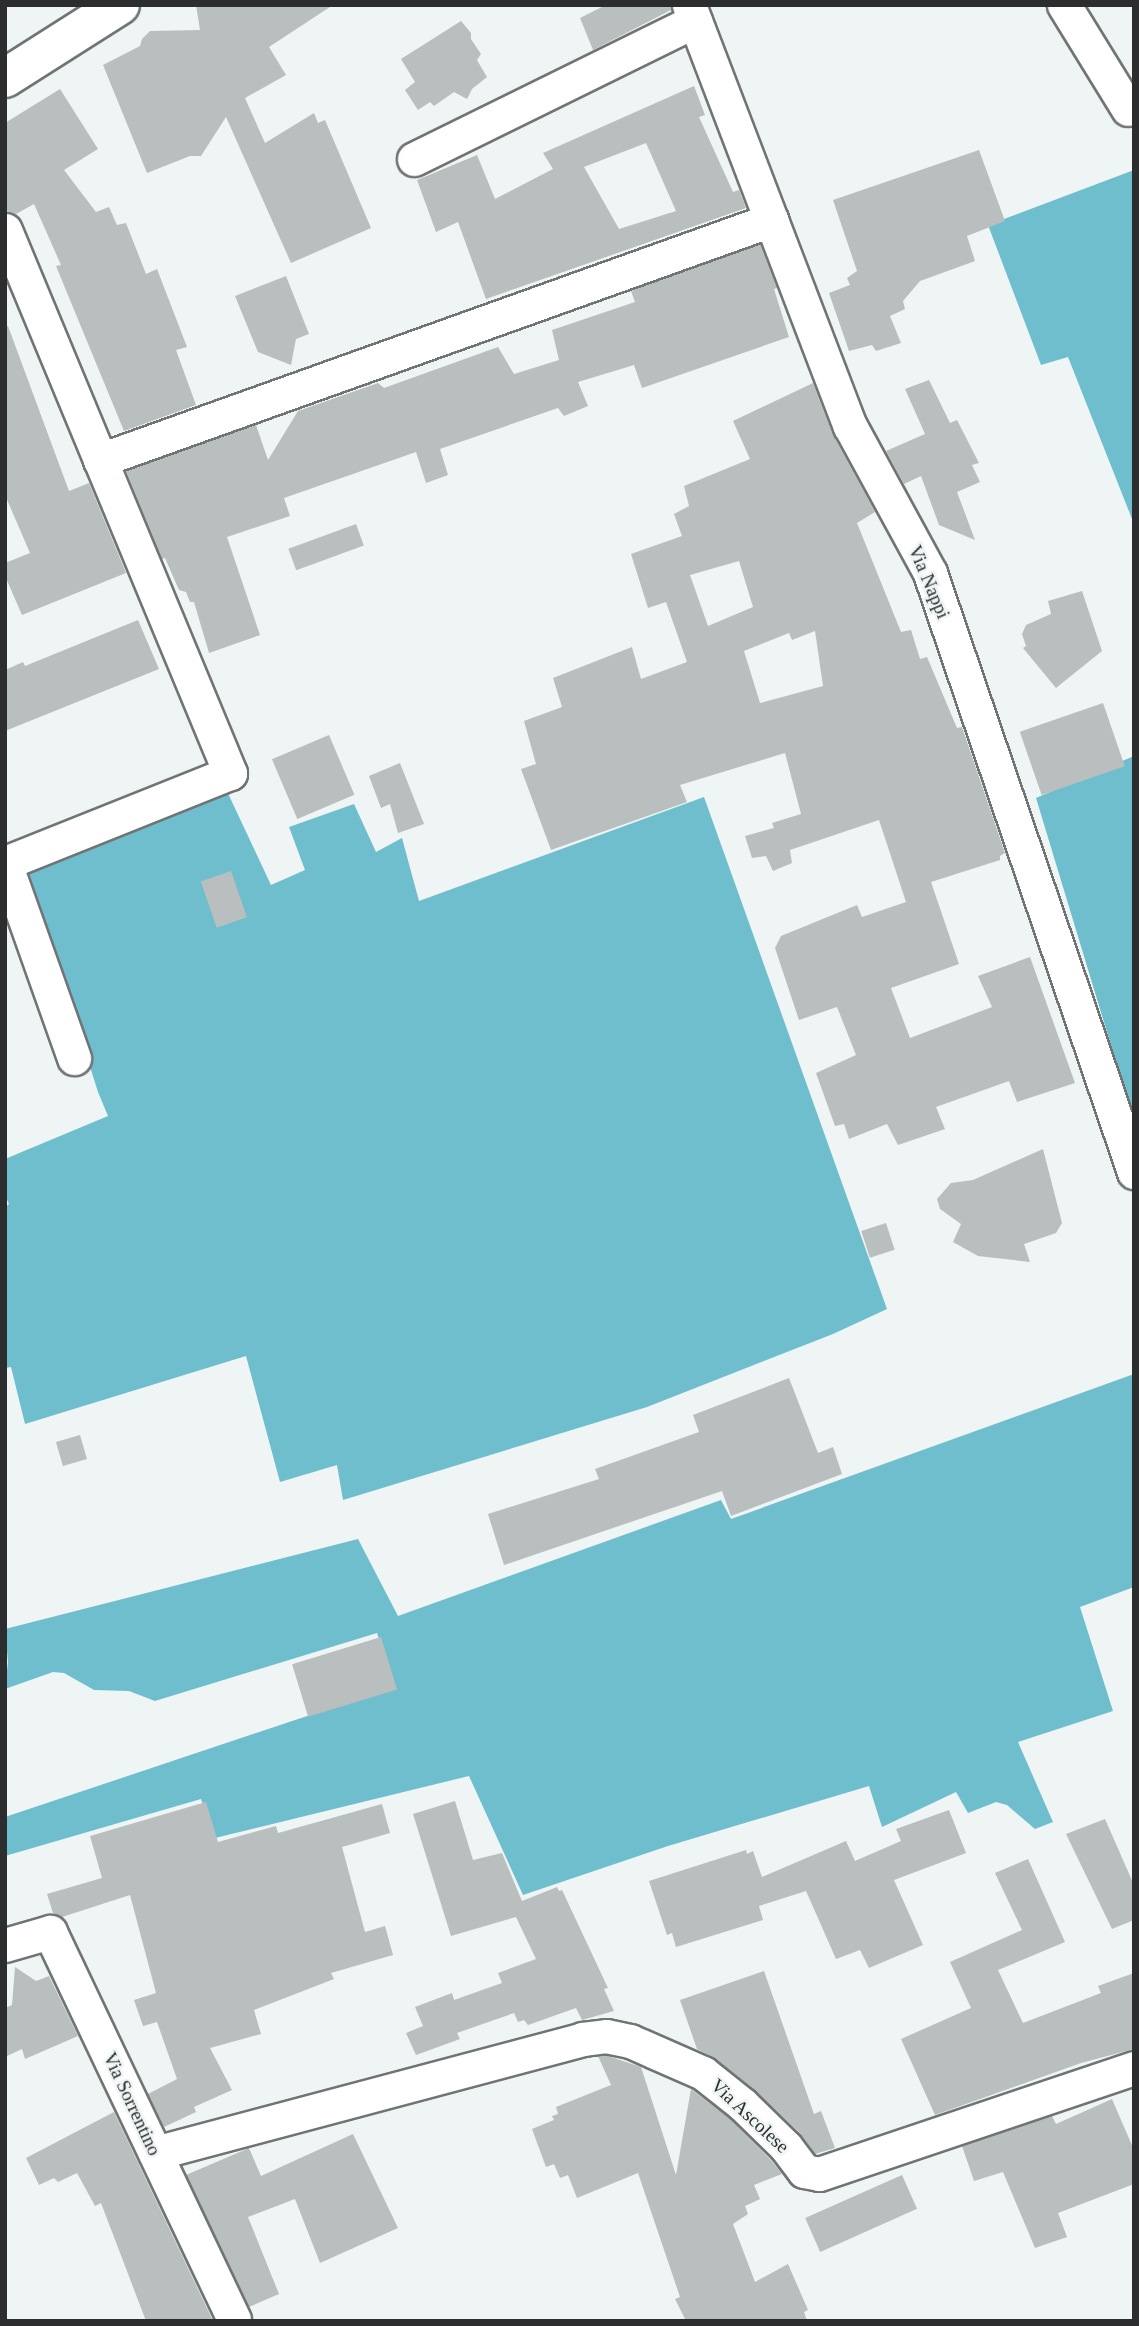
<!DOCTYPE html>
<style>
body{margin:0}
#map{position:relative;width:1139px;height:2326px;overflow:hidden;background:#eff4f4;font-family:"Times New Roman",serif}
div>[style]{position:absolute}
.forest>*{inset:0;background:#6fbece}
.building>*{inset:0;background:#b9bebf;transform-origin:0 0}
.roads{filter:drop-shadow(2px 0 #707475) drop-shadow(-2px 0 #707475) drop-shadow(0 2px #707475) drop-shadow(0 -2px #707475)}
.street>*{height:33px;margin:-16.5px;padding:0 16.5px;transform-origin:16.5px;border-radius:16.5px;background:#fff}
.secondary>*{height:38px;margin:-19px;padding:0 19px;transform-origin:19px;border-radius:19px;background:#fff}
span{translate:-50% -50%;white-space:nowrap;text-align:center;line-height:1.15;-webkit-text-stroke:5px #eff4f4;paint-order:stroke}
.street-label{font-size:19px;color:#2b2d2e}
.frame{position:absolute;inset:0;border:7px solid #2b2d2e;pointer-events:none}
</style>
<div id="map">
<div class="forest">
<div style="clip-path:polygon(1134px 170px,1134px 524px,1068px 357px,1041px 365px,988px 225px)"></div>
<div style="clip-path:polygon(1134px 756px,1134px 1121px,1036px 798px)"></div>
<div style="clip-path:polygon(225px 787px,271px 885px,305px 870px,289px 827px,354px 804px,376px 852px,402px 838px,419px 901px,704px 797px,887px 1309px,833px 1334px,647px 1407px,343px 1500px,337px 1465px,280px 1482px,246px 1356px,25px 1424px,11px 1367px,5px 1368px,5px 1207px,9px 1204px,5px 1195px,5px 1159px,108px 1116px,98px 1092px,27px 867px)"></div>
<div style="clip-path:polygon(1134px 1374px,1134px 1587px,1080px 1607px,1113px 1711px,1018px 1742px,1053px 1822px,1035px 1829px,1007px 1805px,996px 1802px,968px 1813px,956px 1792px,882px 1827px,869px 1786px,668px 1846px,523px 1895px,469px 1776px,215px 1838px,201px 1799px,5px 1856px,5px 1817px,394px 1687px,377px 1633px,155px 1701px,129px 1691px,94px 1690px,64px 1673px,53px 1672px,5px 1689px,8px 1662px,5px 1629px,358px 1539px,398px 1616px,721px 1500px,731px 1519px)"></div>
</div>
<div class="building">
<div style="clip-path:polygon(196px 5px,333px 5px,269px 47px,286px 75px,245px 98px,265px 143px,314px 113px,318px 123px,325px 120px,371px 228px,291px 263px,226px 117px,201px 156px,190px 156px,147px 173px,103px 65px,140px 46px,142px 39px,150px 31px,200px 30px)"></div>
<div style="clip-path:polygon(606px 5px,670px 5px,671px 10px,593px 50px,580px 18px)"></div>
<div style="clip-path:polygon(461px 21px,471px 33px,471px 39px,481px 54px,477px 60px,487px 77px,472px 89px,467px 99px,454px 92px,434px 106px,430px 102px,418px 110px,405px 90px,415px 82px,401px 59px)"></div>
<div style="clip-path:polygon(evenodd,694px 86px,705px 115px,699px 117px,733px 192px,739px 190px,746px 208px,486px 299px,458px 222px,436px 232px,417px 180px,477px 155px,495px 199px,553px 169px,543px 153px,694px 86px,646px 143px,676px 211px,619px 229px,584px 167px,646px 143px)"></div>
<div style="clip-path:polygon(60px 89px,98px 149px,64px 170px,96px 212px,109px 207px,117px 225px,126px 223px,146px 274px,157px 269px,187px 347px,176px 350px,196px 405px,124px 431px,56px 266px,61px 265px,34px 204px,16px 214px,5px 211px,5px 123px)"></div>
<div style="clip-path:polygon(979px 150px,1005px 221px,967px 236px,975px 261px,920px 281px,903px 301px,905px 309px,890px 316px,901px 343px,876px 351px,872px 345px,849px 351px,829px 293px,850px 285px,847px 278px,857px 271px,833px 200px)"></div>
<div style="clip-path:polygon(760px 244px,777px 288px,774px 289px,789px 337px,642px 388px,634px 365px,578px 382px,588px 406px,564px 416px,558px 408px,440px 449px,448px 475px,426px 483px,416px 452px,284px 498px,290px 516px,227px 537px,260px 635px,209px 653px,194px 602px,190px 602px,186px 592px,179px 590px,165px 558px,162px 559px,126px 471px,256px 425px,268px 460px,298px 411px,378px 383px,384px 388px,498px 347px,514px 374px,559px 360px,552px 330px,635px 302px,631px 291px)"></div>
<div style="clip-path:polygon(286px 276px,309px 334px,296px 339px,291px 365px,258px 352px,235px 296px)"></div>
<div style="clip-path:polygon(8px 326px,69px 491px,89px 483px,126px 573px,22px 615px,5px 576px,5px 563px,30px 553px,5px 495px,5px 327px)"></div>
<div style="clip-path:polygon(929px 380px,950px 423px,957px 420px,979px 463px,972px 465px,980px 482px,957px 492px,975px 540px,939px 525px,921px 476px,904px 484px,886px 451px,925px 434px,905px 389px)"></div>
<div style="clip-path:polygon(evenodd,813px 383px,833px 435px,875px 512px,857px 523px,901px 632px,911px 630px,920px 659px,927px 657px,957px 728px,962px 727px,1005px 853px,1000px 856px,1000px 860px,931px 882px,959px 964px,891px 988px,910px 1038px,992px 1007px,978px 976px,1030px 957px,1075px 1083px,1017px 1102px,1009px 1081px,936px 1107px,945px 1129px,898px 1145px,887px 1124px,849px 1139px,844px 1124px,835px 1126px,816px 1073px,856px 1055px,837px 1007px,799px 1020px,775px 948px,781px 936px,857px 905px,862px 917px,906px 902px,879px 820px,790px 850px,792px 863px,773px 871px,766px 856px,752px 858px,745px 836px,774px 828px,772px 823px,801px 814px,785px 753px,680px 785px,687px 802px,551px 850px,521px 769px,536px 764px,524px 721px,562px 707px,553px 678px,632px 647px,641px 679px,687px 662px,666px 602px,648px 608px,631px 554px,682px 536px,674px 514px,689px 506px,684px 486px,750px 459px,733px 421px,813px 383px,739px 561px,753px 607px,708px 626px,690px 575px,739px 561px,813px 383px,815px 631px,823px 686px,760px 703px,744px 651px,789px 633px,792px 640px,815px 631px)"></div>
<div style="left:356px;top:524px;width:23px;height:72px;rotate:70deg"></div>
<div style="clip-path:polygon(1082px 591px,1102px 651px,1056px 688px,1023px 648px,1026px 646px,1022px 634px,1026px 625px,1051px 614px,1048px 601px)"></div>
<div style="clip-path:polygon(138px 620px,159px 669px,5px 731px,5px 670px,23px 662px,25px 666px)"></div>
<div style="left:1103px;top:703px;width:67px;height:88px;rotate:71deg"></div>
<div style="left:329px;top:735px;width:65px;height:62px;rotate:67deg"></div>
<div style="clip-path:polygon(400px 763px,424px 824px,398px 833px,390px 804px,381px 808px,369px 776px)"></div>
<div style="left:231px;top:871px;width:49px;height:32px;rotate:71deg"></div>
<div style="clip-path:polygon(1043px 1149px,1062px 1223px,1056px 1233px,1024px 1244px,1030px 1262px,978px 1256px,953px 1242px,961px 1224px,940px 1209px,937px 1199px,951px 1183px,973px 1180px)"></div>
<div style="left:886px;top:1223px;width:28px;height:26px;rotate:72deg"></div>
<div style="clip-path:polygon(789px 1378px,818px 1453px,833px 1447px,842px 1474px,731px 1516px,722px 1491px,504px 1565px,488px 1514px,599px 1479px,595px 1469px,699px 1432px,693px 1415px)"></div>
<div style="left:80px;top:1435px;width:25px;height:25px;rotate:74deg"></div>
<div style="left:381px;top:1637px;width:55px;height:93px;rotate:73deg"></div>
<div style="clip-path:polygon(455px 1801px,473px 1860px,502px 1853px,522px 1901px,557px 1887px,559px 1891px,562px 1890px,608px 1988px,604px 1989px,614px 2011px,582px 2020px,576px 2008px,528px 2025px,524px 2020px,518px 2022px,514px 2013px,457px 2033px,460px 2039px,416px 2055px,406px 2033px,423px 2026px,415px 2007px,452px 1993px,454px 2000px,502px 1983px,498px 1973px,536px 1959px,516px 1917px,451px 1936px,413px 1814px)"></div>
<div style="clip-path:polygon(206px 1802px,218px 1842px,276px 1826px,278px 1833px,382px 1804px,390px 1833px,342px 1847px,365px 1932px,385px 1926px,393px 1955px,331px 1973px,334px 1979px,254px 2010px,261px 2034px,210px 2048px,232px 2090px,194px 2107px,196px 2112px,164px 2127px,148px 2094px,177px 2079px,157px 2022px,143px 2026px,134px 2000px,156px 1993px,130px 1895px,62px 1917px,53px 1913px,47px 1894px,102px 1878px,90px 1836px)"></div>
<div style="clip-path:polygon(949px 1810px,966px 1853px,894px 1880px,923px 1945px,869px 1968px,860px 1950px,836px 1959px,806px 1891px,759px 1906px,763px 1920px,676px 1947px,672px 1933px,667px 1935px,649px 1881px,746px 1850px,747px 1854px,753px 1851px,762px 1877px,846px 1841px,855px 1861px,901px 1841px,896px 1829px)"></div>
<div style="clip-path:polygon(1105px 1819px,1134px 1885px,1134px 1920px,1112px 1929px,1066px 1834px)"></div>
<div style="clip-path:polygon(1028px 1859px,1065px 1942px,998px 1970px,1023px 2023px,1101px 1993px,1098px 1986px,1134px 1973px,1134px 2049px,1081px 2063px,935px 2115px,901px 2039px,971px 2008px,950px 1962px,1022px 1930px,995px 1873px)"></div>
<div style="clip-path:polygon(15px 1967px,36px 1981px,49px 1976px,78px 2036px,25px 2059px,22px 2049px,5px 2057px,5px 2008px,12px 2005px)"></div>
<div style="clip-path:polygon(764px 1971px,814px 2114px,821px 2111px,835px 2148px,815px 2154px,800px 2133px,754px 2089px,715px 2058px,697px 2049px,680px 2000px)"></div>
<div style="clip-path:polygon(605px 2055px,641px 2067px,676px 2175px,691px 2089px,729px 2118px,771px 2160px,782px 2174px,754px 2185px,760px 2199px,745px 2206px,748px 2214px,733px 2224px,755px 2282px,788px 2264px,808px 2310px,804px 2312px,807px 2321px,686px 2321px,675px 2299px,680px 2297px,638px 2173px,577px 2198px,568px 2175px,560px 2178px,554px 2164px,546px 2167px,532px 2129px,554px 2120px,552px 2116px,558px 2114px,556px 2107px,611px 2085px,598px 2056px)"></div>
<div style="clip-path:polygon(1112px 2099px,1134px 2150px,1134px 2184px,1058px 2213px,1067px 2237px,1035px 2248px,1003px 2172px,974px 2181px,962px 2146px,1052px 2116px,1056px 2124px)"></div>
<div style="clip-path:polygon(114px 2112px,213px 2321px,146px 2321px,101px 2203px,95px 2206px,77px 2173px,58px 2182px,54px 2178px,39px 2185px,26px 2158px)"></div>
<div style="clip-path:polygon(353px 2134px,398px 2228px,320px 2263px,295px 2199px,248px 2217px,279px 2294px,249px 2307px,186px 2175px,249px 2148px,261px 2176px)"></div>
<div style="left:902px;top:2175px;width:37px;height:106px;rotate:66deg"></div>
</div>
<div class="roads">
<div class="street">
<div style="left:689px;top:5px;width:451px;rotate:69.1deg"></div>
<div style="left:850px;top:426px;width:167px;rotate:61.4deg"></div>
<div style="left:930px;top:573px;width:633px;rotate:71.19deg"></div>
<div style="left:1064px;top:5px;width:122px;rotate:58.4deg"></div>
<div style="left:414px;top:159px;width:313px;rotate:-26.2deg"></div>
<div style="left:5px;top:230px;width:588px;rotate:67.49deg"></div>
<div style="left:230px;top:773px;width:242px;rotate:158.2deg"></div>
<div style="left:5px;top:863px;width:207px;rotate:70.5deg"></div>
<div style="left:100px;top:460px;width:713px;rotate:-19.68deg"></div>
<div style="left:5px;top:1945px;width:47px;rotate:-16.1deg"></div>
<div style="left:50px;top:1932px;width:429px;rotate:64.6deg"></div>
<div style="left:155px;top:2153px;width:442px;rotate:-14.9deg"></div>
<div style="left:582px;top:2039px;width:24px;rotate:-7deg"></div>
<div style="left:606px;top:2036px;width:25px;rotate:12deg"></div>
<div style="left:630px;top:2041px;width:80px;rotate:23.7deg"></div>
<div style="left:703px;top:2073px;width:50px;rotate:38.5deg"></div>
<div style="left:742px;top:2104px;width:62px;rotate:44.3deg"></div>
<div style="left:786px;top:2147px;width:30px;rotate:53deg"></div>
<div style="left:804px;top:2171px;width:15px;rotate:11deg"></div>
<div style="left:819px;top:2174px;width:332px;rotate:-18.6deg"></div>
</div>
<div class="secondary">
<div style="left:5px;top:78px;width:136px;rotate:-32.4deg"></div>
</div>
</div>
<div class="street-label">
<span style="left:929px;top:582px;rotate:67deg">Via Nappi</span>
<span style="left:132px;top:2104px;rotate:65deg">Via Sorrentino</span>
<span style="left:750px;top:2116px;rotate:43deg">Via Ascolese</span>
</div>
<div class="frame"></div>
</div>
